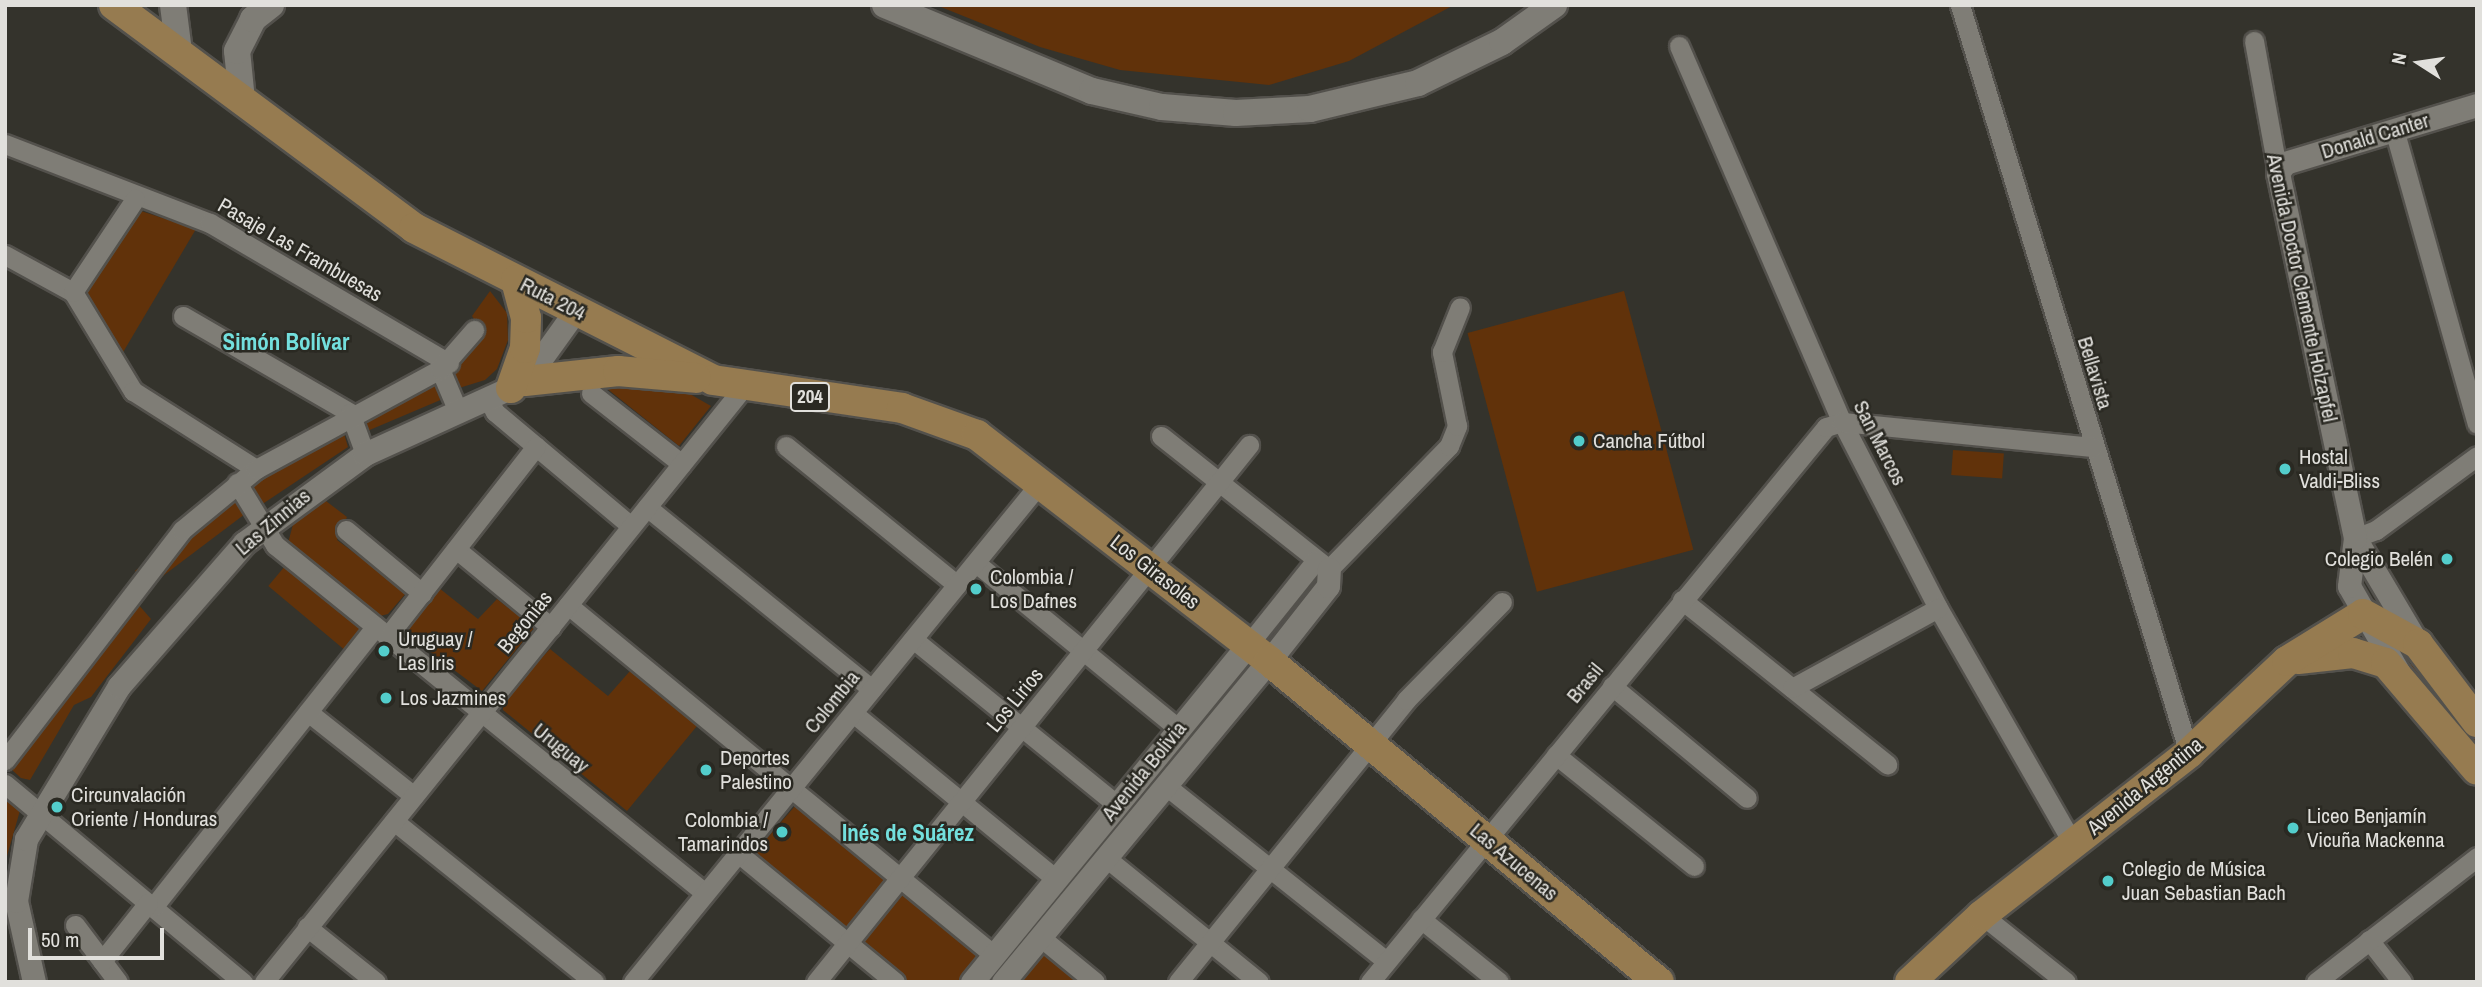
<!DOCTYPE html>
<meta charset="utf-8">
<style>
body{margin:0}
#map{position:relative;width:2482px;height:987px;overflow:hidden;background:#34332c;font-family:"Archivo Narrow",sans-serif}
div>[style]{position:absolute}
.green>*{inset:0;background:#61320a;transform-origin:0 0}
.roads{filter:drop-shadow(2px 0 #53514c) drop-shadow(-2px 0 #53514c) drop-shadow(0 2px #53514c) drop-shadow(0 -2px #53514c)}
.minor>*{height:19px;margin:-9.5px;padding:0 9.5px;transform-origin:9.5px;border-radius:9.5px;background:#7f7d76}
.tertiary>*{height:23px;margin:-11.5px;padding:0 11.5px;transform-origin:11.5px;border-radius:11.5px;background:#7f7d76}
.secondary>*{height:26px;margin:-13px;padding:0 13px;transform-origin:13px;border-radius:13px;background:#7f7d76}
.primary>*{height:30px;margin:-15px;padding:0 15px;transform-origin:15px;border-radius:15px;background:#967b50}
.dots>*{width:19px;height:19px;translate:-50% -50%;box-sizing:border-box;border:4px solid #2a2922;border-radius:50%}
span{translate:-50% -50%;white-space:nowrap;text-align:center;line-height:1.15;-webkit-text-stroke:5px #2a2922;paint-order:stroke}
.shield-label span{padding:2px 5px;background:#2a2922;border:2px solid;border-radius:5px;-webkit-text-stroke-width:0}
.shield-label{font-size:19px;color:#e1e0dc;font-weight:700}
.street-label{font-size:21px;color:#e1e0dc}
.poi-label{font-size:21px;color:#e1e0dc}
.left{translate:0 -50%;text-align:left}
.right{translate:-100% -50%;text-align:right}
.neighbourhood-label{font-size:23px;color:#73dfdd;font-weight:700}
.frame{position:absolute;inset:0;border:7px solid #e1e0dc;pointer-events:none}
.north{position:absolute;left:2384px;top:28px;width:70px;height:70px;-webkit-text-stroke:5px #2a2922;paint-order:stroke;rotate:282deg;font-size:19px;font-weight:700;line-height:28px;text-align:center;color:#e1e0dc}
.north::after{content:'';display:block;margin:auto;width:24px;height:32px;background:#e1e0dc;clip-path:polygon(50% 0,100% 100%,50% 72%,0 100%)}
.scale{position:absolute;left:28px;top:928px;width:136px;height:32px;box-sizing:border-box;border:4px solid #e1e0dc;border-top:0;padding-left:9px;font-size:21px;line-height:24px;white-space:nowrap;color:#e1e0dc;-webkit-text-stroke:5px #2a2922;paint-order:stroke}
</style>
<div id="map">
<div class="green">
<div style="clip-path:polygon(936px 5px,1454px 5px,1349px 61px,1269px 85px,1120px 70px,1040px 47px)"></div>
<div style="clip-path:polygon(138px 210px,196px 229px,122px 354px,85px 293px)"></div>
<div style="clip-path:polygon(490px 291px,507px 313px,508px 340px,497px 369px,485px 380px,459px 388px,453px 373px,482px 332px,472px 316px)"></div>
<div style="left:1624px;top:291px;width:268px;height:162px;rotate:75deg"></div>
<div style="clip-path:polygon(604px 379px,676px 386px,711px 406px,679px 446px,605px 387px)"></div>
<div style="left:434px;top:380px;width:21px;height:82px;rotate:67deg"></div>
<div style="clip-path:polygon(342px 427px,348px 447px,261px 505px,248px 487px)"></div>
<div style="left:1953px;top:450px;width:51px;height:25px;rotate:4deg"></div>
<div style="left:234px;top:496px;width:21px;height:124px;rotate:53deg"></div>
<div style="clip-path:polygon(326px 501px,347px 517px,337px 540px,407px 592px,388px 614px,380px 616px,288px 543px,295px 517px)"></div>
<div style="left:285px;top:566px;width:103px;height:26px;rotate:40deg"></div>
<div style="clip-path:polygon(439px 588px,478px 619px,497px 599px,534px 628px,482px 691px,405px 633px)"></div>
<div style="clip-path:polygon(137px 603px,151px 619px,91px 697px,74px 705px,30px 780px,21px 778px,11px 769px,11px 759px)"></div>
<div style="clip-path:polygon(550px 649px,608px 696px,630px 671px,697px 726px,627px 811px,503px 710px,503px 698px)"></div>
<div style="clip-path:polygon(2412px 661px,2477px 741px,2477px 753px,2410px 667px)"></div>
<div style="clip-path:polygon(5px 796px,21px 807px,5px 863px)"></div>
<div style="clip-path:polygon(796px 805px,987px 956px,965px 982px,905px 982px,752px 855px)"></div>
<div style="clip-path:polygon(1039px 943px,1086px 982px,1008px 982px)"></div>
</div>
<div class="roads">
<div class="minor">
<div style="left:1960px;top:5px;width:782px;rotate:72.98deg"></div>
<div style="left:2254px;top:41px;width:134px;rotate:79.7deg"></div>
<div style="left:1679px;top:46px;width:410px;rotate:66.6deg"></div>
<div style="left:1842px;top:422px;width:209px;rotate:62.7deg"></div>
<div style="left:1938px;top:608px;width:272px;rotate:60.2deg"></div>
<div style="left:2394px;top:129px;width:306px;rotate:74.3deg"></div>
<div style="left:5px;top:144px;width:220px;rotate:21.1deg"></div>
<div style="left:210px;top:223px;width:277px;rotate:30.4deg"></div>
<div style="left:5px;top:255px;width:77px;rotate:28.6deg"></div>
<div style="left:73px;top:292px;width:116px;rotate:58.8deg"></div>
<div style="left:133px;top:391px;width:146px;rotate:32.4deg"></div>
<div style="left:73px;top:292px;width:112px;rotate:-56.3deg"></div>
<div style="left:183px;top:316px;width:193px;rotate:30.1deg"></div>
<div style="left:350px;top:413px;width:44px;rotate:69.9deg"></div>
<div style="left:440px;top:369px;width:43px;rotate:67deg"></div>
<div style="left:591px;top:393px;width:115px;rotate:38deg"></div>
<div style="left:487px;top:397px;width:17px;rotate:62deg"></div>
<div style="left:495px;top:412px;width:177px;rotate:40deg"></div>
<div style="left:1161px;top:436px;width:214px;rotate:38.4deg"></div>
<div style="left:1329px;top:569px;width:172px;rotate:-45.7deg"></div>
<div style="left:1449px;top:446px;width:22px;rotate:-68deg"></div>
<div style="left:1457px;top:426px;width:76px;rotate:-101.5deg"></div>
<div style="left:1442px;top:352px;width:48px;rotate:-68.2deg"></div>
<div style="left:786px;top:446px;width:220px;rotate:39.1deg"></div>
<div style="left:237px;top:483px;width:73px;rotate:58.5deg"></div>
<div style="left:275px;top:545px;width:553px;rotate:38.98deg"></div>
<div style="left:647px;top:507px;width:289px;rotate:39deg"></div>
<div style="left:346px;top:530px;width:99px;rotate:39.7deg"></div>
<div style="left:2355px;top:538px;width:22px;rotate:-21deg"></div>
<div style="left:2376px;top:530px;width:125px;rotate:-36.2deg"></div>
<div style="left:456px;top:549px;width:123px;rotate:39.4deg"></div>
<div style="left:976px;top:563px;width:262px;rotate:39.3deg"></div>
<div style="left:1682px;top:600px;width:263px;rotate:38.7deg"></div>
<div style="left:568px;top:605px;width:551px;rotate:39.41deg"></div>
<div style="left:387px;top:637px;width:242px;rotate:-52deg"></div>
<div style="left:913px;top:639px;width:263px;rotate:39.1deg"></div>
<div style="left:1248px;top:645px;width:109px;rotate:-51.3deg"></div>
<div style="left:1612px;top:686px;width:175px;rotate:39.7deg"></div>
<div style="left:1792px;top:688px;width:166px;rotate:-28.7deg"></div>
<div style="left:308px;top:712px;width:135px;rotate:38.4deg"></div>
<div style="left:853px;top:713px;width:262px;rotate:39.3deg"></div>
<div style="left:1556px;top:755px;width:177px;rotate:38.8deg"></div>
<div style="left:5px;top:760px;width:290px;rotate:-52.4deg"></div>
<div style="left:182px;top:530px;width:96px;rotate:-39.5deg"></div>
<div style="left:256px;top:469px;width:209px;rotate:-28.5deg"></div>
<div style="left:440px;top:369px;width:52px;rotate:-48.9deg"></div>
<div style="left:5px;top:784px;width:310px;rotate:39.8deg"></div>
<div style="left:1165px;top:785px;width:283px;rotate:38.5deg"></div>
<div style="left:394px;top:821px;width:257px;rotate:38.8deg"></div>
<div style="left:738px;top:853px;width:203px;rotate:39.4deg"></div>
<div style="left:1105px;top:857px;width:198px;rotate:39.1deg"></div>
<div style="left:154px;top:906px;width:356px;rotate:-51.6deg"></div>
<div style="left:1982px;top:915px;width:107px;rotate:38.6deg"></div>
<div style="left:1421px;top:919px;width:100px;rotate:38.9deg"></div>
<div style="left:75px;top:925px;width:71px;rotate:53deg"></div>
<div style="left:307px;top:927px;width:88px;rotate:38.6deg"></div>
<div style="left:1039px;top:936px;width:72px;rotate:39.4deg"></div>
<div style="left:2369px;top:940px;width:53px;rotate:51.8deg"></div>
<div style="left:102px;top:961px;width:74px;rotate:-51.6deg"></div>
<div style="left:264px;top:982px;width:763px;rotate:-51.12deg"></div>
<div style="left:633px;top:982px;width:644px;rotate:-50.8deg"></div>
<div style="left:816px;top:982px;width:690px;rotate:-51.12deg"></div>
<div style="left:1178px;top:982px;width:363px;rotate:-51deg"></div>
<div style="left:1406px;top:700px;width:137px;rotate:-45.6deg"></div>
<div style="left:1370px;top:982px;width:718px;rotate:-50.59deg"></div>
<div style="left:1826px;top:427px;width:17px;rotate:-17deg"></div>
<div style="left:1842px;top:422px;width:252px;rotate:5.7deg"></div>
<div style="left:2316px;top:982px;width:204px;rotate:-37.8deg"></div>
</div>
<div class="tertiary">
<div style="left:2355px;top:538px;width:123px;rotate:59.3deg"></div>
<div style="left:2399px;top:673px;width:100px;rotate:-119.9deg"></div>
<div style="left:2349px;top:586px;width:48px;rotate:-82.9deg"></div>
<div style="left:2355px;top:538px;width:373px;rotate:-101.9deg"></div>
<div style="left:2278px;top:173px;width:12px;rotate:-55deg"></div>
<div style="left:2285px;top:163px;width:201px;rotate:-16.8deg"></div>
<div style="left:34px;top:982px;width:83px;rotate:-102.5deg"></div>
<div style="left:16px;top:901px;width:63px;rotate:-80.8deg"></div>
<div style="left:26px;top:839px;width:179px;rotate:-58.7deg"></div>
<div style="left:119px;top:686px;width:190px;rotate:-48.8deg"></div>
<div style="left:244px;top:543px;width:150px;rotate:-36.3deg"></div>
<div style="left:365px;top:454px;width:176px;rotate:-24.5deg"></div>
<div style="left:525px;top:381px;width:87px;rotate:-54.3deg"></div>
<div style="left:972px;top:982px;width:436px;rotate:-50.7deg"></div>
<div style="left:1003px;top:982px;width:417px;rotate:-50.4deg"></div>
<div style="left:1269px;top:661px;width:95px;rotate:-51.8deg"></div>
<div style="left:1328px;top:586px;width:17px;rotate:-87deg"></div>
</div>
<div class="secondary">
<div style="left:173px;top:5px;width:47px;rotate:82.7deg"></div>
<div style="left:885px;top:5px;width:224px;rotate:22.6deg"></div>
<div style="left:1092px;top:91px;width:72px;rotate:12.9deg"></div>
<div style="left:1162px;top:107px;width:74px;rotate:4.6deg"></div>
<div style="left:1236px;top:113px;width:74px;rotate:-3.1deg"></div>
<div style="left:1310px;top:109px;width:111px;rotate:-13.5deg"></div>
<div style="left:1418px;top:83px;width:93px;rotate:-26deg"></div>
<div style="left:1502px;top:42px;width:64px;rotate:-35.4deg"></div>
<div style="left:242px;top:100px;width:49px;rotate:-95.8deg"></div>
<div style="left:237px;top:51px;width:36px;rotate:-63deg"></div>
<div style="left:253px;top:19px;width:23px;rotate:-38deg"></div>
</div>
<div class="primary">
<div style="left:114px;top:5px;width:374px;rotate:36.6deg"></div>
<div style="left:414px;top:228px;width:335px;rotate:26.9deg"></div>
<div style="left:713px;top:380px;width:191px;rotate:8.4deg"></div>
<div style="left:902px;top:408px;width:80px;rotate:19.8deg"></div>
<div style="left:977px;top:435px;width:369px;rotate:37.7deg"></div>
<div style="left:1269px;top:661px;width:505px;rotate:39.46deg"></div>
<div style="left:525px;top:381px;width:94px;rotate:-6.1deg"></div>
<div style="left:618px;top:371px;width:78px;rotate:5.1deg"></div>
<div style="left:511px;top:388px;width:42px;rotate:-70.7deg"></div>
<div style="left:525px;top:348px;width:30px;rotate:-88deg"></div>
<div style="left:526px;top:318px;width:39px;rotate:-105deg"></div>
<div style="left:2298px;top:659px;width:55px;rotate:-6.2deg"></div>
<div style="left:2353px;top:653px;width:34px;rotate:17deg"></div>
<div style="left:2386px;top:663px;width:140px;rotate:49.6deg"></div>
<div style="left:1910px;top:982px;width:98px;rotate:-42.9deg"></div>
<div style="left:1982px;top:915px;width:263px;rotate:-38deg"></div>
<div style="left:2189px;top:753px;width:134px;rotate:-43.2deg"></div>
<div style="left:2287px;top:661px;width:89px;rotate:-31.7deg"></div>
<div style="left:2363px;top:614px;width:63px;rotate:28.6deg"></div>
<div style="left:2418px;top:644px;width:98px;rotate:52.9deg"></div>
</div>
</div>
<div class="dots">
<div style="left:1579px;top:441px;background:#53cdcb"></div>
<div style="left:2285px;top:469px;background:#53cdcb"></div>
<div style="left:2447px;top:559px;background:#53cdcb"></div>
<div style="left:976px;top:589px;background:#53cdcb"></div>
<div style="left:384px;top:651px;background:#53cdcb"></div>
<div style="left:386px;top:698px;background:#53cdcb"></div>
<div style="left:706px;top:770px;background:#53cdcb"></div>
<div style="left:57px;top:807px;background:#53cdcb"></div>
<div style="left:2293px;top:828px;background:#53cdcb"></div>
<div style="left:782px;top:832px;background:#53cdcb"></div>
<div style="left:2108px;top:881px;background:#53cdcb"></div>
</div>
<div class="shield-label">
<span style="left:810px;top:397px">204</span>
</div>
<div class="street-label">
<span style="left:2375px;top:136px;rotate:-17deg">Donald Canter</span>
<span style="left:300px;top:250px;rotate:30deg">Pasaje Las Frambuesas</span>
<span style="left:2302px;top:288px;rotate:78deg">Avenida Doctor Clemente Holzapfel</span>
<span style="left:553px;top:299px;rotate:27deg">Ruta 204</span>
<span style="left:2095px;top:373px;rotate:73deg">Bellavista</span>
<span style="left:1880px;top:443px;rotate:63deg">San Marcos</span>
<span style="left:273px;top:522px;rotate:-40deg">Las Zinnias</span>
<span style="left:1155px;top:572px;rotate:38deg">Los Girasoles</span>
<span style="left:525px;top:622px;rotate:-51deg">Begonias</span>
<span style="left:1585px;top:683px;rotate:-51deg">Brasil</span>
<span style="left:1015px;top:700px;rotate:-51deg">Los Lirios</span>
<span style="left:832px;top:702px;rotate:-51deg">Colombia</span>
<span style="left:561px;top:748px;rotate:39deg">Uruguay</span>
<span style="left:1144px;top:771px;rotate:-51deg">Avenida Bolivia</span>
<span style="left:2145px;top:786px;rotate:-39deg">Avenida Argentina</span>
<span style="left:1514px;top:862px;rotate:40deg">Las Azucenas</span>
</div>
<div class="poi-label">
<span class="left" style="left:1593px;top:441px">Cancha Fútbol</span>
<span class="left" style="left:2299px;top:469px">Hostal<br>Valdi-Bliss</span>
<span class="right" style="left:2433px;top:559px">Colegio Belén</span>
<span class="left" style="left:990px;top:589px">Colombia /<br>Los Dafnes</span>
<span class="left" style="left:398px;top:651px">Uruguay /<br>Las Iris</span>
<span class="left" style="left:400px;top:698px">Los Jazmines</span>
<span class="left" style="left:720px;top:770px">Deportes<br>Palestino</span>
<span class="left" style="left:71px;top:807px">Circunvalación<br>Oriente / Honduras</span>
<span class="left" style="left:2307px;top:828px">Liceo Benjamín<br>Vicuña Mackenna</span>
<span class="right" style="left:768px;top:832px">Colombia /<br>Tamarindos</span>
<span class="left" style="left:2122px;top:881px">Colegio de Música<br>Juan Sebastian Bach</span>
</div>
<div class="neighbourhood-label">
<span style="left:286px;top:342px">Simón Bolívar</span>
<span style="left:908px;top:833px">Inés de Suárez</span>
</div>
<div class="frame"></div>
<div class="north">N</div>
<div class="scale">50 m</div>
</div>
